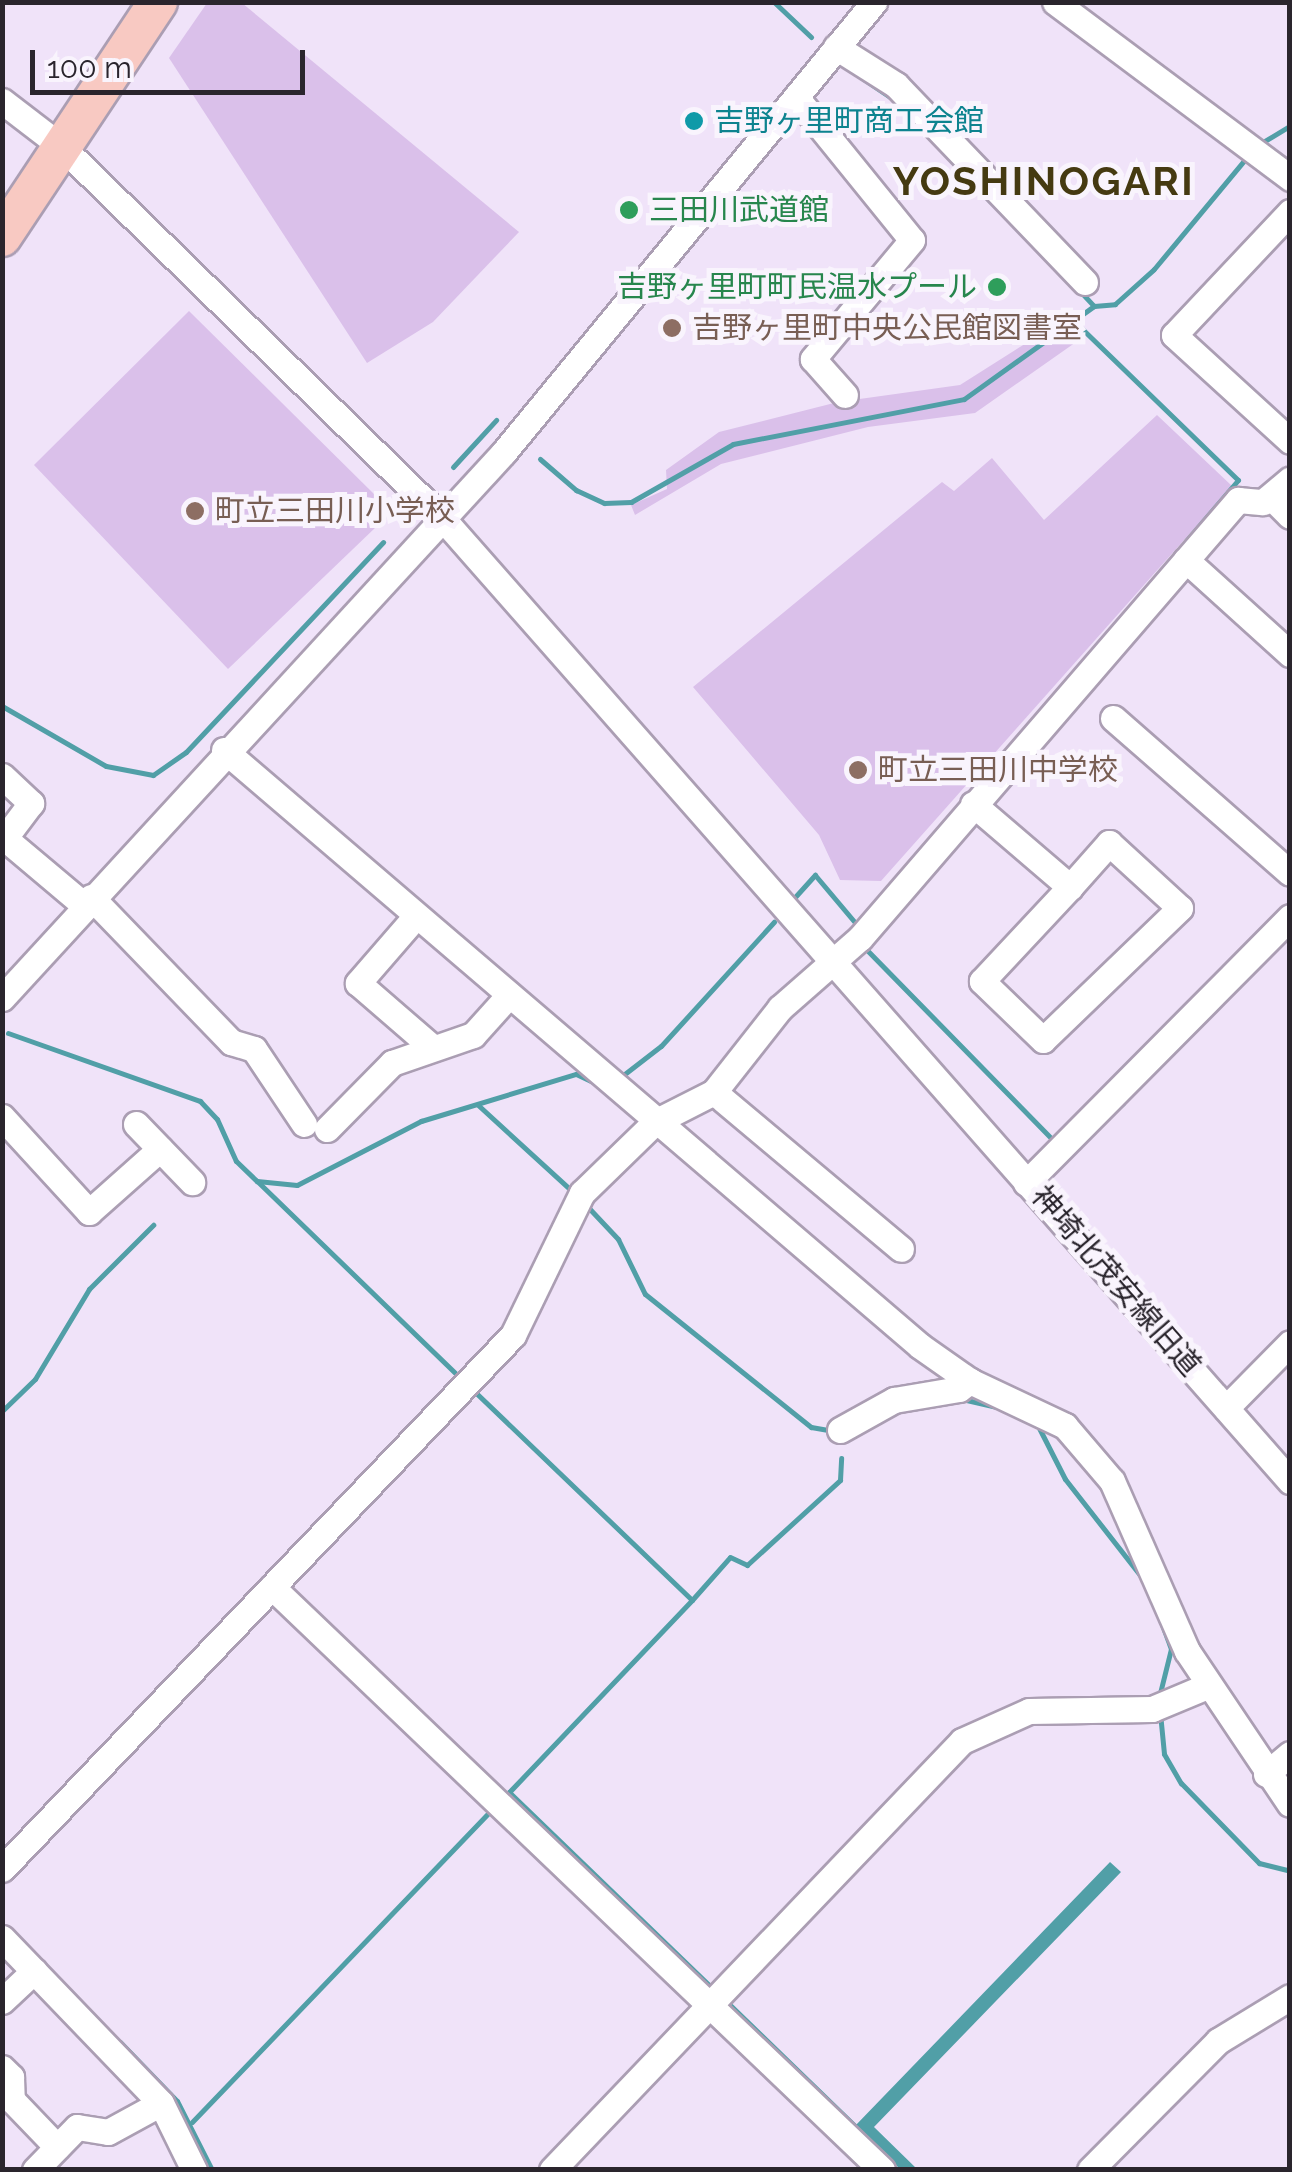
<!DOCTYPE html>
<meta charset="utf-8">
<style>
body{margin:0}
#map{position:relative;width:1292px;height:2172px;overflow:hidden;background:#f0e3f9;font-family:Raleway,"Noto Sans JP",sans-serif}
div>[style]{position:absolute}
.green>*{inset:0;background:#dac0ea}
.water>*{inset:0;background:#519fa7}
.stream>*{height:5px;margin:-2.5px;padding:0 2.5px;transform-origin:2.5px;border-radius:2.5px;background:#519fa7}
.roads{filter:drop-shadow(2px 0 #ab9eb3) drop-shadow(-2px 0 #ab9eb3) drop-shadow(0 2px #ab9eb3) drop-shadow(0 -2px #ab9eb3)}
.minor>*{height:25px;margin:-12.5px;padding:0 12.5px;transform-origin:12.5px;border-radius:12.5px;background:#fff}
.highway>*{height:38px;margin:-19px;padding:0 19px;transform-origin:19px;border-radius:19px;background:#f8c9c2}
.dots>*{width:28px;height:28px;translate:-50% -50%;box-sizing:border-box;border:5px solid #f9f4fd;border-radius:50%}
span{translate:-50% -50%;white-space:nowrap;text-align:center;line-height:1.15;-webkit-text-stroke:10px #f9f4fd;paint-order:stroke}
.culture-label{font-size:30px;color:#0d838f}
.left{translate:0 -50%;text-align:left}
.leisure-label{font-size:30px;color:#27864d}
.right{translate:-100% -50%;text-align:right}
.education-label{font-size:30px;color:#785e54}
.street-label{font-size:30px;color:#2a252d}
.district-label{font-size:40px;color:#453a11;font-weight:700;letter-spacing:2.5px}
.frame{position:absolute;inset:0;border:5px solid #2a252d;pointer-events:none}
.scale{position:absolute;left:30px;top:50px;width:275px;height:45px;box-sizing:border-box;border:5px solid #2a252d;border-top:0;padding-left:12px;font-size:30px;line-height:35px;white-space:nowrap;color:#2a252d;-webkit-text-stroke:8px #f9f4fd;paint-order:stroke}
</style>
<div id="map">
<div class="green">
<div style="clip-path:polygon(207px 3px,242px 3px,519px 232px,433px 322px,367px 363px,169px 58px)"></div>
<div style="clip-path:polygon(189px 311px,378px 498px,376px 527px,228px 669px,34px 465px)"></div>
<div style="clip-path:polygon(1066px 318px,1079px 340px,975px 413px,868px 427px,721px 464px,635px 515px,631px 505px,667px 489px,666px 470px,719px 432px,838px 402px,960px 385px)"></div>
<div style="clip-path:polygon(1157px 415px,1232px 486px,881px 881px,840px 880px,819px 835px,693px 687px,942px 482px,954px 491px,992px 458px,1044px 520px)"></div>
</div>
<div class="water">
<div style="clip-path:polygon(1110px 1862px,1121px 1872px,874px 2127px,917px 2169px,900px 2169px,855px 2126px)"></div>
</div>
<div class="stream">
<div style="left:774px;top:2px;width:51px;rotate:43.4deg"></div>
<div style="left:856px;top:74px;width:41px;rotate:34.1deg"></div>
<div style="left:1258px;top:145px;width:37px;rotate:-31deg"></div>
<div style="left:943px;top:151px;width:69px;rotate:46.8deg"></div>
<div style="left:1079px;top:290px;width:22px;rotate:47deg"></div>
<div style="left:1075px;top:322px;width:227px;rotate:44.1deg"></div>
<div style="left:1238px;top:480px;width:80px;rotate:130.4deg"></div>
<div style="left:540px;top:459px;width:48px;rotate:40.7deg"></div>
<div style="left:576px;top:490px;width:31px;rotate:25deg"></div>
<div style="left:604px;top:503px;width:27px;rotate:-2deg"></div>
<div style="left:631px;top:502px;width:117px;rotate:-29.6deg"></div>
<div style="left:733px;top:444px;width:235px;rotate:-11deg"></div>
<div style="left:964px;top:399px;width:160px;rotate:-35.6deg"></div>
<div style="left:1094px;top:306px;width:21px;rotate:-5deg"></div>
<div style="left:1115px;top:304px;width:52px;rotate:-41.9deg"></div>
<div style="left:1154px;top:269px;width:146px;rotate:-50.3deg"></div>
<div style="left:453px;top:467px;width:64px;rotate:-47.5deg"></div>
<div style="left:2px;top:706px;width:120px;rotate:30deg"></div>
<div style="left:106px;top:766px;width:48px;rotate:10.8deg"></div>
<div style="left:153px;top:775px;width:40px;rotate:-34.9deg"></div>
<div style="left:186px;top:752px;width:288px;rotate:-46.8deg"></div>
<div style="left:795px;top:897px;width:30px;rotate:-48deg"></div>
<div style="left:815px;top:875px;width:67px;rotate:49.9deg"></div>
<div style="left:863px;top:946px;width:277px;rotate:45.6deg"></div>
<div style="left:8px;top:1033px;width:204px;rotate:19.5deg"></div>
<div style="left:200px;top:1101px;width:25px;rotate:47deg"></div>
<div style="left:217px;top:1119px;width:46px;rotate:65.7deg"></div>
<div style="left:236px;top:1161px;width:29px;rotate:44deg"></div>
<div style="left:257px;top:1181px;width:40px;rotate:5.7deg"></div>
<div style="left:297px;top:1185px;width:140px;rotate:-27.3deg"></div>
<div style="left:421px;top:1121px;width:162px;rotate:-16.9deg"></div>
<div style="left:576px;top:1074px;width:21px;rotate:25deg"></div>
<div style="left:622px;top:1076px;width:49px;rotate:-37.6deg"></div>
<div style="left:661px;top:1046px;width:168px;rotate:-47.7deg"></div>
<div style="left:478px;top:1105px;width:132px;rotate:42.5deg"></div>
<div style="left:1106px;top:1118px;width:23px;rotate:-41deg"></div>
<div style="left:257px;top:1181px;width:281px;rotate:44.1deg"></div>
<div style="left:586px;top:1205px;width:47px;rotate:46.7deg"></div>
<div style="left:618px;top:1239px;width:61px;rotate:63.9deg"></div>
<div style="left:645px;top:1294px;width:213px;rotate:38.7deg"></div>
<div style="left:811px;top:1427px;width:23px;rotate:10deg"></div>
<div style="left:474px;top:1391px;width:302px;rotate:43.8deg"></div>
<div style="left:692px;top:1600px;width:265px;rotate:133.6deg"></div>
<div style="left:509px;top:1792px;width:279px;rotate:44deg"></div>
<div style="left:962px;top:1399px;width:39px;rotate:13deg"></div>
<div style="left:2px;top:1411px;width:46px;rotate:-44.1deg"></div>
<div style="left:35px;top:1379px;width:105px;rotate:-59deg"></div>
<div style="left:89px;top:1289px;width:91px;rotate:-45deg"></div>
<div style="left:1037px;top:1424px;width:62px;rotate:63deg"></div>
<div style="left:1065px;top:1479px;width:122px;rotate:52deg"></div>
<div style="left:692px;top:1600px;width:57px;rotate:-48.5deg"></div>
<div style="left:730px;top:1557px;width:19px;rotate:25deg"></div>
<div style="left:747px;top:1565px;width:126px;rotate:-42.4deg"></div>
<div style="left:840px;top:1480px;width:22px;rotate:-87deg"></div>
<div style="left:1159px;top:1697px;width:49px;rotate:-76deg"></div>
<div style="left:1171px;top:1649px;width:30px;rotate:-110deg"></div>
<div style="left:1160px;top:1713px;width:41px;rotate:84.4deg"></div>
<div style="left:1164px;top:1754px;width:34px;rotate:60deg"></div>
<div style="left:1181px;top:1783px;width:112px;rotate:45.7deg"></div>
<div style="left:1259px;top:1863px;width:32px;rotate:14deg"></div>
<div style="left:729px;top:2004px;width:175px;rotate:44.1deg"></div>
<div style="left:120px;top:2042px;width:82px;rotate:46deg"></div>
<div style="left:177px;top:2101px;width:77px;rotate:63.1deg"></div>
<div style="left:192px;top:2122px;width:431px;rotate:-46.2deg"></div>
</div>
<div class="roads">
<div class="minor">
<div style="left:1055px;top:2px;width:294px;rotate:36.8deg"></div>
<div style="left:836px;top:47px;width:71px;rotate:32.3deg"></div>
<div style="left:896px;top:85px;width:273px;rotate:46.2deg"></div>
<div style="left:796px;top:97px;width:184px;rotate:51deg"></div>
<div style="left:912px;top:240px;width:155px;rotate:129.8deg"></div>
<div style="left:813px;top:359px;width:48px;rotate:48.4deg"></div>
<div style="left:2px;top:101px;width:76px;rotate:37.5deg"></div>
<div style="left:62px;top:147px;width:532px;rotate:44.32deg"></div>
<div style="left:443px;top:519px;width:1282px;rotate:48.64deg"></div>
<div style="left:1290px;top:212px;width:169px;rotate:133.3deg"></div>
<div style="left:1174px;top:335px;width:157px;rotate:42.4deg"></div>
<div style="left:1272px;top:498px;width:25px;rotate:45deg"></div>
<div style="left:1186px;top:560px;width:140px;rotate:42.1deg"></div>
<div style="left:1113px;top:718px;width:235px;rotate:41.2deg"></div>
<div style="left:224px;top:750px;width:916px;rotate:40.57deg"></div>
<div style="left:920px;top:1346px;width:61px;rotate:35deg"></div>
<div style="left:970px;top:1381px;width:105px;rotate:25.3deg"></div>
<div style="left:1065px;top:1426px;width:72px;rotate:49.5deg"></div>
<div style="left:1112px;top:1481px;width:186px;rotate:66.2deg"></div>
<div style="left:1187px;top:1651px;width:184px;rotate:56.1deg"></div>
<div style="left:2px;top:776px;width:40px;rotate:43deg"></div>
<div style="left:31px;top:803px;width:40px;rotate:127deg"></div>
<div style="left:973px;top:804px;width:128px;rotate:40.6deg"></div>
<div style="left:1070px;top:887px;width:59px;rotate:-48.4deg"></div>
<div style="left:1109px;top:843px;width:96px;rotate:42.5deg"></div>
<div style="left:1180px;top:908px;width:190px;rotate:136.1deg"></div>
<div style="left:1043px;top:1040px;width:85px;rotate:-136deg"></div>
<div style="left:982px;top:981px;width:129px;rotate:-46.9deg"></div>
<div style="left:2px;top:836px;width:107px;rotate:40.1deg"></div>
<div style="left:91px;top:897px;width:202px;rotate:46deg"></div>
<div style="left:231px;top:1042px;width:24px;rotate:17deg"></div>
<div style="left:254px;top:1049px;width:90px;rotate:56.3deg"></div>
<div style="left:416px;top:916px;width:89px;rotate:130.9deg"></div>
<div style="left:358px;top:983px;width:99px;rotate:40.9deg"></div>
<div style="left:2px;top:998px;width:742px;rotate:-47.4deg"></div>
<div style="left:504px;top:452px;width:583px;rotate:-50.57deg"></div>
<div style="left:714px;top:1092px;width:244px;rotate:40deg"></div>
<div style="left:2px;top:1117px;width:129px;rotate:47.5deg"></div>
<div style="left:89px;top:1212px;width:95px;rotate:-41.6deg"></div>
<div style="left:136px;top:1124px;width:81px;rotate:46deg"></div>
<div style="left:327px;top:1129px;width:93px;rotate:-45.4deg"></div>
<div style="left:392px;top:1063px;width:86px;rotate:-19.1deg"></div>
<div style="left:473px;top:1035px;width:54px;rotate:-48deg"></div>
<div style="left:1026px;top:1183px;width:375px;rotate:-45.2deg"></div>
<div style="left:1226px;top:1408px;width:91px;rotate:-45.4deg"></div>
<div style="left:840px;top:1430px;width:62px;rotate:-29.1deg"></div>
<div style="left:894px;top:1400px;width:66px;rotate:-9.6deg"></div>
<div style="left:959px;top:1389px;width:14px;rotate:-36deg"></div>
<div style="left:272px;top:1587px;width:844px;rotate:43.7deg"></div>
<div style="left:1266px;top:1774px;width:31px;rotate:-40deg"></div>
<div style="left:2px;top:1869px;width:739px;rotate:-46.26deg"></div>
<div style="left:513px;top:1335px;width:158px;rotate:-64.1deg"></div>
<div style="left:582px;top:1193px;width:102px;rotate:-44.2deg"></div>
<div style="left:655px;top:1122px;width:66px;rotate:-27deg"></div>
<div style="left:714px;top:1092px;width:107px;rotate:-51.8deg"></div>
<div style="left:780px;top:1008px;width:106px;rotate:-41.2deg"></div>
<div style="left:860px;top:938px;width:579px;rotate:-49.21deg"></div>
<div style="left:1238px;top:500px;width:25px;rotate:5deg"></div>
<div style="left:1263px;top:502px;width:35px;rotate:-40deg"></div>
<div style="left:2px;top:1938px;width:229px;rotate:46.1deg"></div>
<div style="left:161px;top:2103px;width:75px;rotate:63.8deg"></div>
<div style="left:2px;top:2001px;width:44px;rotate:-43.2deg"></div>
<div style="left:2px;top:2068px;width:13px;rotate:45deg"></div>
<div style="left:11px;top:2077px;width:23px;rotate:88deg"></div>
<div style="left:12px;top:2100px;width:65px;rotate:46.2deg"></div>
<div style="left:35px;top:2170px;width:60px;rotate:-45.7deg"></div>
<div style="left:77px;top:2127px;width:31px;rotate:9deg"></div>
<div style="left:108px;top:2132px;width:60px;rotate:-28.7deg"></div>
<div style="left:552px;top:2170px;width:593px;rotate:-46.3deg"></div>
<div style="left:962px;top:1741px;width:73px;rotate:-24.1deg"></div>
<div style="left:1029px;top:1711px;width:123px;rotate:-0.9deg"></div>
<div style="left:1152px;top:1709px;width:60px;rotate:-22.7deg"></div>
<div style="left:1090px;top:2170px;width:182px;rotate:-45.2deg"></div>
<div style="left:1218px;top:2041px;width:84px;rotate:-31.4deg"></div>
</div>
<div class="highway">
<div style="left:2px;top:237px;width:282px;rotate:-56.4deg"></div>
</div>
</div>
<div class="dots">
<div style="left:694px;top:121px;background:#0f9aa8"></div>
<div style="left:629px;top:210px;background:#2e9e5b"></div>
<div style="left:997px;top:287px;background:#2e9e5b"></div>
<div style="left:672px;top:328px;background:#8d6e63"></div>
<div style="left:195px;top:511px;background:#8d6e63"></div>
<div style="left:858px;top:770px;background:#8d6e63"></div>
</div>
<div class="culture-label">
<span class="left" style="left:714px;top:121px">吉野ヶ里町商工会館</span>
</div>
<div class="leisure-label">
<span class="left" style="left:649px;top:210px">三田川武道館</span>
<span class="right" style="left:977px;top:287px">吉野ヶ里町町民温水プール</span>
</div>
<div class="education-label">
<span class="left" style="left:692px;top:328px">吉野ヶ里町中央公民館図書室</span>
<span class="left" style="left:215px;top:511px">町立三田川小学校</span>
<span class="left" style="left:878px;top:770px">町立三田川中学校</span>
</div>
<div class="street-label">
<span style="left:1116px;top:1281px;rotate:49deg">神埼北茂安線旧道</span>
</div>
<div class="district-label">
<span style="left:1044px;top:181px">YOSHINOGARI</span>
</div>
<div class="frame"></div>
<div class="scale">100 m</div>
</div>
